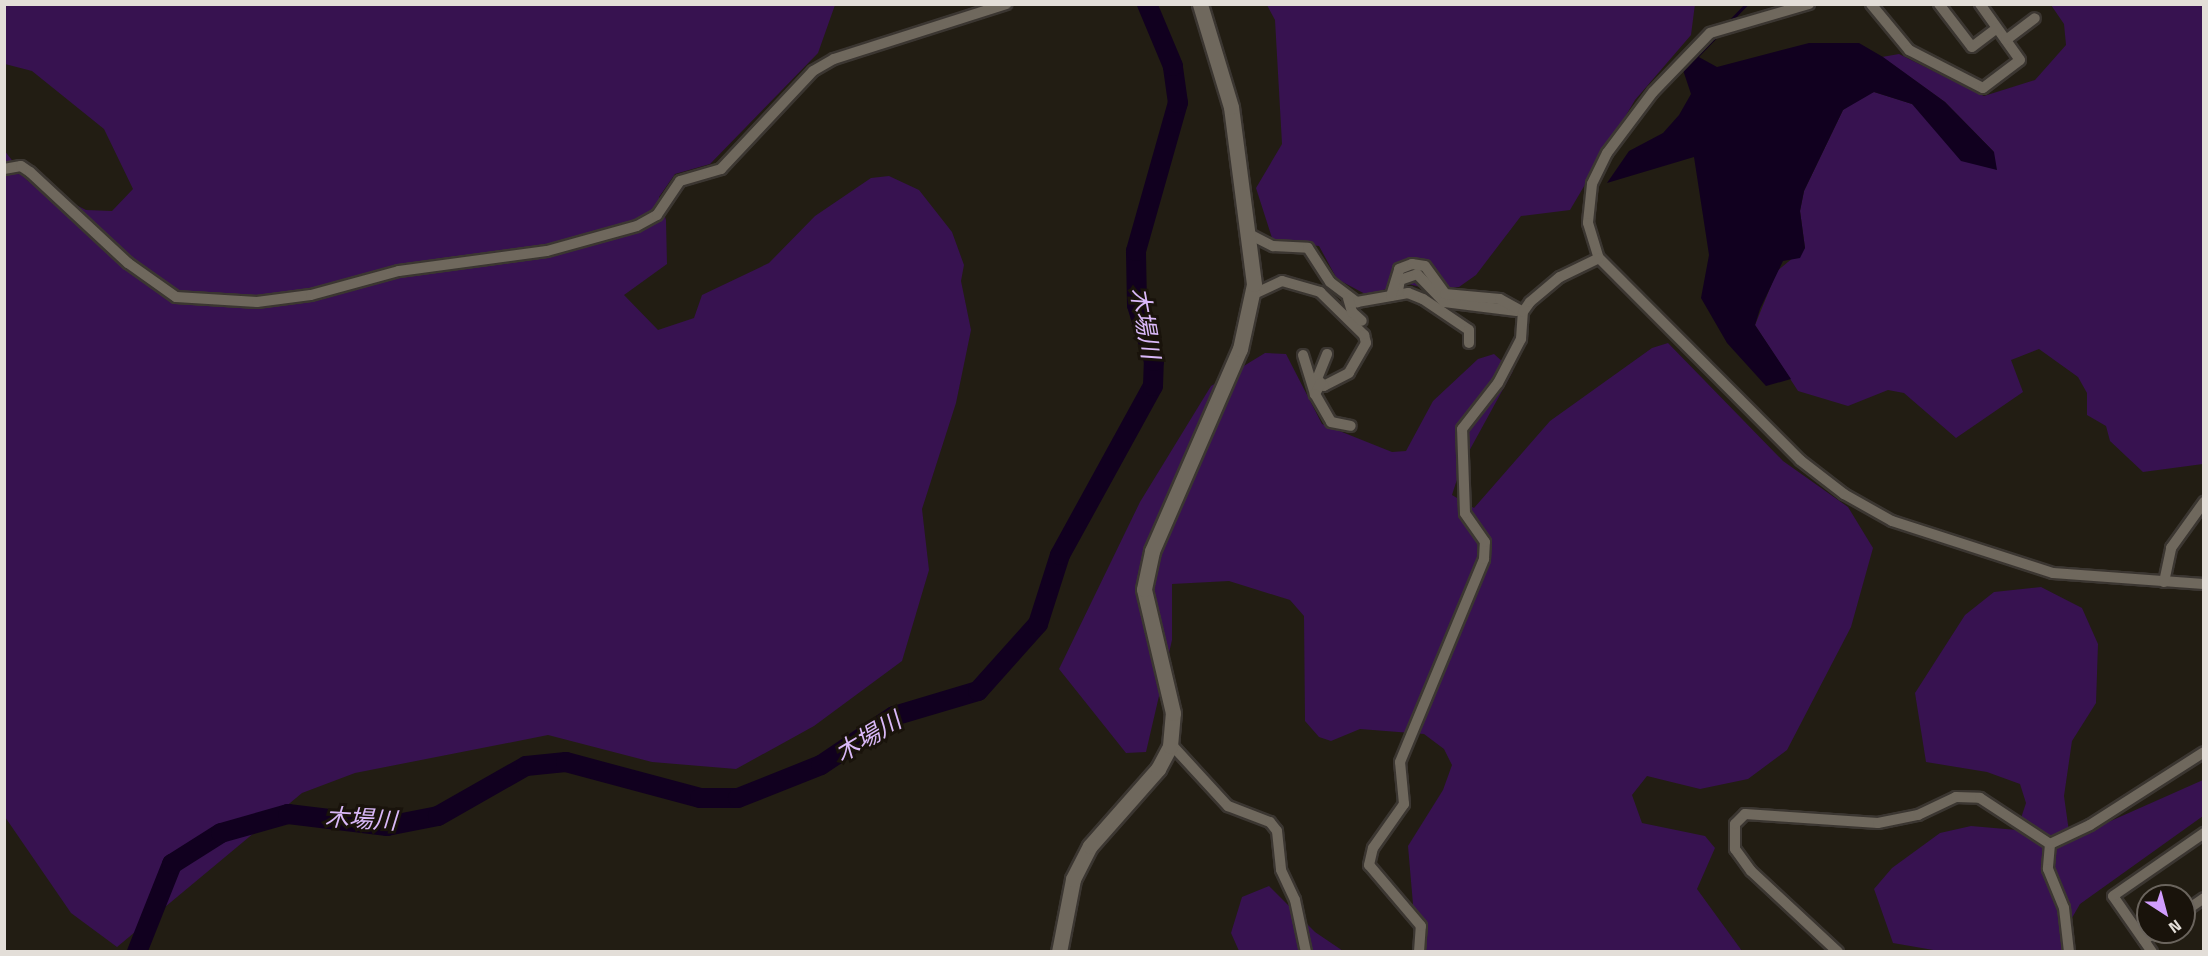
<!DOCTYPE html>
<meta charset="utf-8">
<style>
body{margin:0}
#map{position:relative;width:2208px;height:956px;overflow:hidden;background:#221d13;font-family:"Titillium Web","Noto Sans JP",sans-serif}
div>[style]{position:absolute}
.green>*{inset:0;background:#371250}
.water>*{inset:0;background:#11001f}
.stream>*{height:3px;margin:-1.5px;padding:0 1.5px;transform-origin:1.5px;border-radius:1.5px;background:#11001f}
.river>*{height:20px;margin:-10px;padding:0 10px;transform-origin:10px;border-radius:10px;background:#11001f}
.roads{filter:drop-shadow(2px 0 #3b3631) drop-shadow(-2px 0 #3b3631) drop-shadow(0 2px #3b3631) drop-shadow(0 -2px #3b3631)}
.street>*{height:10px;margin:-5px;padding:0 5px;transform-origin:5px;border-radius:5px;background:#6f685d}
.secondary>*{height:15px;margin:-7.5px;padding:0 7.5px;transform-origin:7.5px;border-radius:7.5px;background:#6f685d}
span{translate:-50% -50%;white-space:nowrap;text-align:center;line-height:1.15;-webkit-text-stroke:6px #19130b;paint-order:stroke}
.water-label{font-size:24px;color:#dab9f9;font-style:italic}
.frame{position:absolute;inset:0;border:6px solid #e3ded8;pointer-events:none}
.north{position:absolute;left:2136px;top:884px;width:60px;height:60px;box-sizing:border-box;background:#19130b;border:2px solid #6a645d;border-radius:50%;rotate:144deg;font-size:16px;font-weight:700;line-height:24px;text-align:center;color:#e3ded8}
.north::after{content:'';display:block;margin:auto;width:21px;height:27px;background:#d19dfe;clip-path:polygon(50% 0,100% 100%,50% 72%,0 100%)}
</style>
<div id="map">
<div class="green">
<div style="clip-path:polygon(1695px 4px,1691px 35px,1635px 100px,1570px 210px,1521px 216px,1476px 275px,1459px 287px,1431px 290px,1405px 283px,1367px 295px,1337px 279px,1319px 246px,1273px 241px,1256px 188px,1282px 144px,1275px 20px,1267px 5px)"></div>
<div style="clip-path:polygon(5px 5px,835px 5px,818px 53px,710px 164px,675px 174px,659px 197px,666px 220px,667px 264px,624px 295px,658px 330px,694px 318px,702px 295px,769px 263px,815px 216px,871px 178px,889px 176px,919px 190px,952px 232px,964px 265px,961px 281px,971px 330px,956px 403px,922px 509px,929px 570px,902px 661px,814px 726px,736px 769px,652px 762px,548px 735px,355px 773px,302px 793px,117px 947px,71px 913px,5px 817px,4px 150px,28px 181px,86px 210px,112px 211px,133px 189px,104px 129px,32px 71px,5px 64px)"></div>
<div style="clip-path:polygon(2051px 5px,2203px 5px,2203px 464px,2143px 472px,2110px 441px,2106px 426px,2087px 415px,2087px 393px,2078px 377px,2039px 349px,2011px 360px,2023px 392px,1956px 438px,1904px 393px,1888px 390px,1848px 406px,1798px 391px,1755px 325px,1777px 271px,1805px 248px,1800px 211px,1804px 191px,1843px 110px,1862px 95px,1874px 92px,1912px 104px,1994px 152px,1945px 102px,1882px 57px,1899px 54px,1984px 96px,2035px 80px,2066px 45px,2064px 24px)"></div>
<div style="clip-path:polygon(1668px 343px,1783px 461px,1848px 507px,1873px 548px,1851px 627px,1787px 750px,1748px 779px,1700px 789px,1647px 776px,1632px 795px,1642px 823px,1705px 836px,1715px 848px,1697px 889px,1742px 951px,1417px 951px,1408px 846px,1443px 790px,1452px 765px,1444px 749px,1424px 734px,1360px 729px,1331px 741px,1319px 737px,1305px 721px,1304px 616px,1290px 600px,1229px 581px,1172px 584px,1172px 640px,1146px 752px,1126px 753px,1059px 669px,1140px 502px,1211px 386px,1265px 353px,1286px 354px,1322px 424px,1392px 452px,1406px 451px,1433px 401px,1478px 359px,1494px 354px,1513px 371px,1462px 464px,1452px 495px,1474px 508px,1550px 421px,1652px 348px)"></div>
<div style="clip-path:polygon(2041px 587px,2082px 608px,2098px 644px,2096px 703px,2072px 741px,2064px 796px,2070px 839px,2203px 780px,2203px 816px,2080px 904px,2069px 923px,2065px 951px,1939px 951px,1893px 943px,1874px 889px,1892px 868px,1940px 833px,1971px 826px,2017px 830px,2026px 803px,2020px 784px,1987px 772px,1926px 762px,1915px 693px,1965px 615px,1994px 592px)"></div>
<div style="clip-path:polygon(1269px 886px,1315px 932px,1343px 951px,1239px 951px,1231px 933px,1242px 897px)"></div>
</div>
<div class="water">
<div style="clip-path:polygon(1809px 43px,1859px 43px,1883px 57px,1945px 102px,1994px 152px,1997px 170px,1961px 161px,1912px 104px,1874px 92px,1843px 110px,1804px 191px,1800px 211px,1805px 248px,1800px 258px,1783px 261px,1760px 309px,1755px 325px,1791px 379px,1766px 386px,1727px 343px,1701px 298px,1709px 255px,1694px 157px,1607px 183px,1629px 151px,1663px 133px,1679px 115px,1691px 94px,1683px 70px,1697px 56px,1717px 67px)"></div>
</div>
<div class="stream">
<div style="left:1727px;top:24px;width:28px;rotate:-46deg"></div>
<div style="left:1694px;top:59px;width:33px;rotate:-46deg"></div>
</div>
<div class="river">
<div style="left:137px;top:952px;width:95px;rotate:-68.3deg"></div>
<div style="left:172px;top:864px;width:58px;rotate:-32.3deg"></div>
<div style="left:221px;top:833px;width:70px;rotate:-15.8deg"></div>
<div style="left:288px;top:814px;width:100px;rotate:6.9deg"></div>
<div style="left:387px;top:826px;width:52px;rotate:-11.1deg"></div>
<div style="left:438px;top:816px;width:101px;rotate:-29.6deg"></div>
<div style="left:526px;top:766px;width:40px;rotate:-5.7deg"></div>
<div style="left:566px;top:762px;width:139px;rotate:15deg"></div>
<div style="left:700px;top:798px;width:38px"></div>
<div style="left:738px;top:798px;width:89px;rotate:-21.7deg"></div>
<div style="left:821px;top:765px;width:88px;rotate:-33.9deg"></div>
<div style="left:894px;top:716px;width:88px;rotate:-16.6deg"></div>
<div style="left:978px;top:691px;width:90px;rotate:-48.2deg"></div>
<div style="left:1038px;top:624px;width:72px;rotate:-72.3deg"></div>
<div style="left:1060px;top:555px;width:193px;rotate:-61.2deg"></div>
<div style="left:1153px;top:386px;width:25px;rotate:-88deg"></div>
<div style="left:1154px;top:361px;width:59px;rotate:-106.9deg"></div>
<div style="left:1137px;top:305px;width:54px;rotate:-91.1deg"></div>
<div style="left:1136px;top:251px;width:154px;rotate:-74.2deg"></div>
<div style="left:1178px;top:103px;width:37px;rotate:-98deg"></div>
<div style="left:1173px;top:66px;width:67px;rotate:-112.8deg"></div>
</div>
<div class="roads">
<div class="street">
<div style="left:1809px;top:4px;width:103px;rotate:163.7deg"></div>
<div style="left:1710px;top:33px;width:82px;rotate:134deg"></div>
<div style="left:1653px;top:92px;width:76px;rotate:127deg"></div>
<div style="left:1607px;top:153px;width:34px;rotate:116deg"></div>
<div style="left:1592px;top:184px;width:39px;rotate:96deg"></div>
<div style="left:1588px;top:223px;width:37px;rotate:73deg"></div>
<div style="left:1599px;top:258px;width:285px;rotate:45.1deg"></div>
<div style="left:1800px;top:460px;width:56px;rotate:37.7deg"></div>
<div style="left:1844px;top:494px;width:55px;rotate:29.4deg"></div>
<div style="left:1892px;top:521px;width:169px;rotate:17.9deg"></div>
<div style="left:2053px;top:573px;width:151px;rotate:4.2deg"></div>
<div style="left:1871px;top:4px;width:60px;rotate:50.4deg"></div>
<div style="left:1909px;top:50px;width:83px;rotate:27.2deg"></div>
<div style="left:1983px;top:88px;width:46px;rotate:-37.1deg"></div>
<div style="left:2020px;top:60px;width:69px;rotate:-125.5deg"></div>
<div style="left:1939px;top:4px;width:54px;rotate:52.5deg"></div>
<div style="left:1972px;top:47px;width:31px;rotate:-37deg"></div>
<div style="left:2006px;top:40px;width:36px;rotate:-37deg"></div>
<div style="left:4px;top:169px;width:17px;rotate:-10deg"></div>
<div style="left:21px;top:166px;width:11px;rotate:34deg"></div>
<div style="left:30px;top:172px;width:134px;rotate:42.9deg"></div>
<div style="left:128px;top:263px;width:59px;rotate:35.3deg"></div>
<div style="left:176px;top:297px;width:81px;rotate:3.5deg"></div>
<div style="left:257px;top:302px;width:54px;rotate:-7.4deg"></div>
<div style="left:311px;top:295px;width:91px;rotate:-15.3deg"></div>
<div style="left:399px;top:271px;width:149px;rotate:-7.7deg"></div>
<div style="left:547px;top:251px;width:93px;rotate:-15.5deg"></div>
<div style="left:637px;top:226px;width:23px;rotate:-29deg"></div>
<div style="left:657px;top:215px;width:41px;rotate:-55.9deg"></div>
<div style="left:680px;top:181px;width:43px;rotate:-16.3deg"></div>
<div style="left:721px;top:169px;width:134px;rotate:-46.8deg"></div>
<div style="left:813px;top:71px;width:24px;rotate:-30deg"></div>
<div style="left:834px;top:59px;width:181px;rotate:-17.7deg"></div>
<div style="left:1251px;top:235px;width:25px;rotate:27deg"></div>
<div style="left:1273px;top:246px;width:35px;rotate:3deg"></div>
<div style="left:1308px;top:248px;width:40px;rotate:57.1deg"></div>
<div style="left:1330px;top:282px;width:34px;rotate:37deg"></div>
<div style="left:1357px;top:302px;width:52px;rotate:-10deg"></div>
<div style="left:1408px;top:293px;width:16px;rotate:22deg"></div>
<div style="left:1423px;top:299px;width:55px;rotate:34deg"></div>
<div style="left:1469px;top:330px;width:13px;rotate:90deg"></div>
<div style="left:1398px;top:291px;width:11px;rotate:-80deg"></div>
<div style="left:1400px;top:280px;width:18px;rotate:-19deg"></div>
<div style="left:1417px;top:274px;width:39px;rotate:46deg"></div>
<div style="left:1444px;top:302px;width:73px;rotate:7.1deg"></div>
<div style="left:1252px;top:295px;width:33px;rotate:-25deg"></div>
<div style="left:1282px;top:281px;width:40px;rotate:16deg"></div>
<div style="left:1320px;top:292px;width:62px;rotate:44.3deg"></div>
<div style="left:1364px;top:335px;width:8px;rotate:76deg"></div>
<div style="left:1366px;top:343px;width:34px;rotate:120deg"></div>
<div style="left:1349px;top:373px;width:28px;rotate:153deg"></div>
<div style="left:1324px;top:386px;width:10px;rotate:-135deg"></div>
<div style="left:1317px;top:379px;width:27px;rotate:-68deg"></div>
<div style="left:1391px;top:296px;width:28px;rotate:-73deg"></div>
<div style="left:1399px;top:269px;width:14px;rotate:-21deg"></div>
<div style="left:1412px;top:264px;width:13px;rotate:9deg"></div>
<div style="left:1425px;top:266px;width:34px;rotate:54deg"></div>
<div style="left:1445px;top:294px;width:55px;rotate:5.2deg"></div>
<div style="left:1500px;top:299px;width:26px;rotate:29deg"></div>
<div style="left:1348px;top:298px;width:15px;rotate:74deg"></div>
<div style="left:1352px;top:312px;width:13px;rotate:42deg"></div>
<div style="left:1303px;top:355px;width:41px;rotate:72.9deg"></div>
<div style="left:1321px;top:383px;width:13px;rotate:119deg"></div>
<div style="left:1315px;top:394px;width:32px;rotate:60deg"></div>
<div style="left:1331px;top:422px;width:20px;rotate:11deg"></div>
<div style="left:2164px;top:582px;width:35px;rotate:-78deg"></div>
<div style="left:2171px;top:548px;width:57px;rotate:-54.3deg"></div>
<div style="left:1170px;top:743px;width:86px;rotate:47.4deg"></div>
<div style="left:1228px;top:806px;width:45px;rotate:20.9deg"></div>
<div style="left:1270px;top:822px;width:11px;rotate:52deg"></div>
<div style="left:1277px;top:831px;width:39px;rotate:84deg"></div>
<div style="left:1281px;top:870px;width:33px;rotate:65deg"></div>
<div style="left:1295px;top:900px;width:53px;rotate:78.1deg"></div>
<div style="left:2050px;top:844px;width:25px;rotate:95deg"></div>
<div style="left:2048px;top:869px;width:42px;rotate:67.7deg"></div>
<div style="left:2064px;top:908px;width:44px;rotate:83.5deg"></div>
<div style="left:2184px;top:912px;width:24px;rotate:-35deg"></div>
<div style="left:2144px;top:940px;width:14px;rotate:-34deg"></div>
<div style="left:1419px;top:952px;width:26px;rotate:-86deg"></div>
<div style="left:1421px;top:926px;width:80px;rotate:-130.4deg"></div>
<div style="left:1369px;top:865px;width:17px;rotate:-77deg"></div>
<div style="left:1373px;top:848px;width:54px;rotate:-54.8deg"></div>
<div style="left:1404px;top:804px;width:42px;rotate:-95.4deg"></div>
<div style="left:1400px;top:762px;width:220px;rotate:-67.5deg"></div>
<div style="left:1484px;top:559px;width:17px;rotate:-87deg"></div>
<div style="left:1485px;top:542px;width:35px;rotate:-125deg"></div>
<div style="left:1465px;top:513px;width:84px;rotate:-92deg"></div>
<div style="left:1462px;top:429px;width:58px;rotate:-52deg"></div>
<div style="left:1498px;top:383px;width:50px;rotate:-62.4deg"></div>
<div style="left:1521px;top:339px;width:27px;rotate:-86deg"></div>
<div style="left:1523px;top:312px;width:12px;rotate:-55deg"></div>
<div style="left:1530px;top:302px;width:39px;rotate:-40deg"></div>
<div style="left:1560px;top:277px;width:43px;rotate:-26deg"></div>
<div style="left:1838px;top:952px;width:119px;rotate:-137deg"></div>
<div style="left:1751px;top:871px;width:27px;rotate:-126deg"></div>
<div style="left:1735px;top:849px;width:25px;rotate:-90deg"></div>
<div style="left:1735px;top:824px;width:14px;rotate:-45deg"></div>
<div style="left:1745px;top:814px;width:133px;rotate:3.9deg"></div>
<div style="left:1878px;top:823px;width:41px;rotate:-11.3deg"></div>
<div style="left:1918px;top:815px;width:42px;rotate:-25.3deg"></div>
<div style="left:1956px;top:797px;width:24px;rotate:2deg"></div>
<div style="left:1980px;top:798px;width:84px;rotate:33.3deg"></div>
<div style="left:2050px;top:844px;width:44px;rotate:-25.4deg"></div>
<div style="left:2090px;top:825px;width:135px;rotate:-32.6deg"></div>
<div style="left:2152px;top:952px;width:68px;rotate:-124.9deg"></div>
<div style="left:2113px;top:896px;width:111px;rotate:-34.7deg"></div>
</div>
<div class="secondary">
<div style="left:1059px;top:952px;width:74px;rotate:-79.1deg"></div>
<div style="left:1073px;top:879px;width:37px;rotate:-63deg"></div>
<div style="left:1090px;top:846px;width:103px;rotate:-48.6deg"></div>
<div style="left:1158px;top:769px;width:26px;rotate:-62deg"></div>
<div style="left:1170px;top:746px;width:33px;rotate:-85deg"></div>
<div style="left:1173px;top:713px;width:127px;rotate:-103.2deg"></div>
<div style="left:1144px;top:589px;width:39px;rotate:-78deg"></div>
<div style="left:1152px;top:551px;width:220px;rotate:-66.5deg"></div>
<div style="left:1240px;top:349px;width:66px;rotate:-77.8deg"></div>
<div style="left:1254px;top:284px;width:178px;rotate:-97.4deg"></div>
<div style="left:1231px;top:107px;width:108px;rotate:-106.8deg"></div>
</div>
</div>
<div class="water-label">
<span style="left:1145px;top:323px;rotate:80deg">木場川</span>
<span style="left:868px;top:737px;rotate:-31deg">木場川</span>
<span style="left:361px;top:819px;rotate:3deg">木場川</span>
</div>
<div class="frame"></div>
<div class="north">N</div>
</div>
